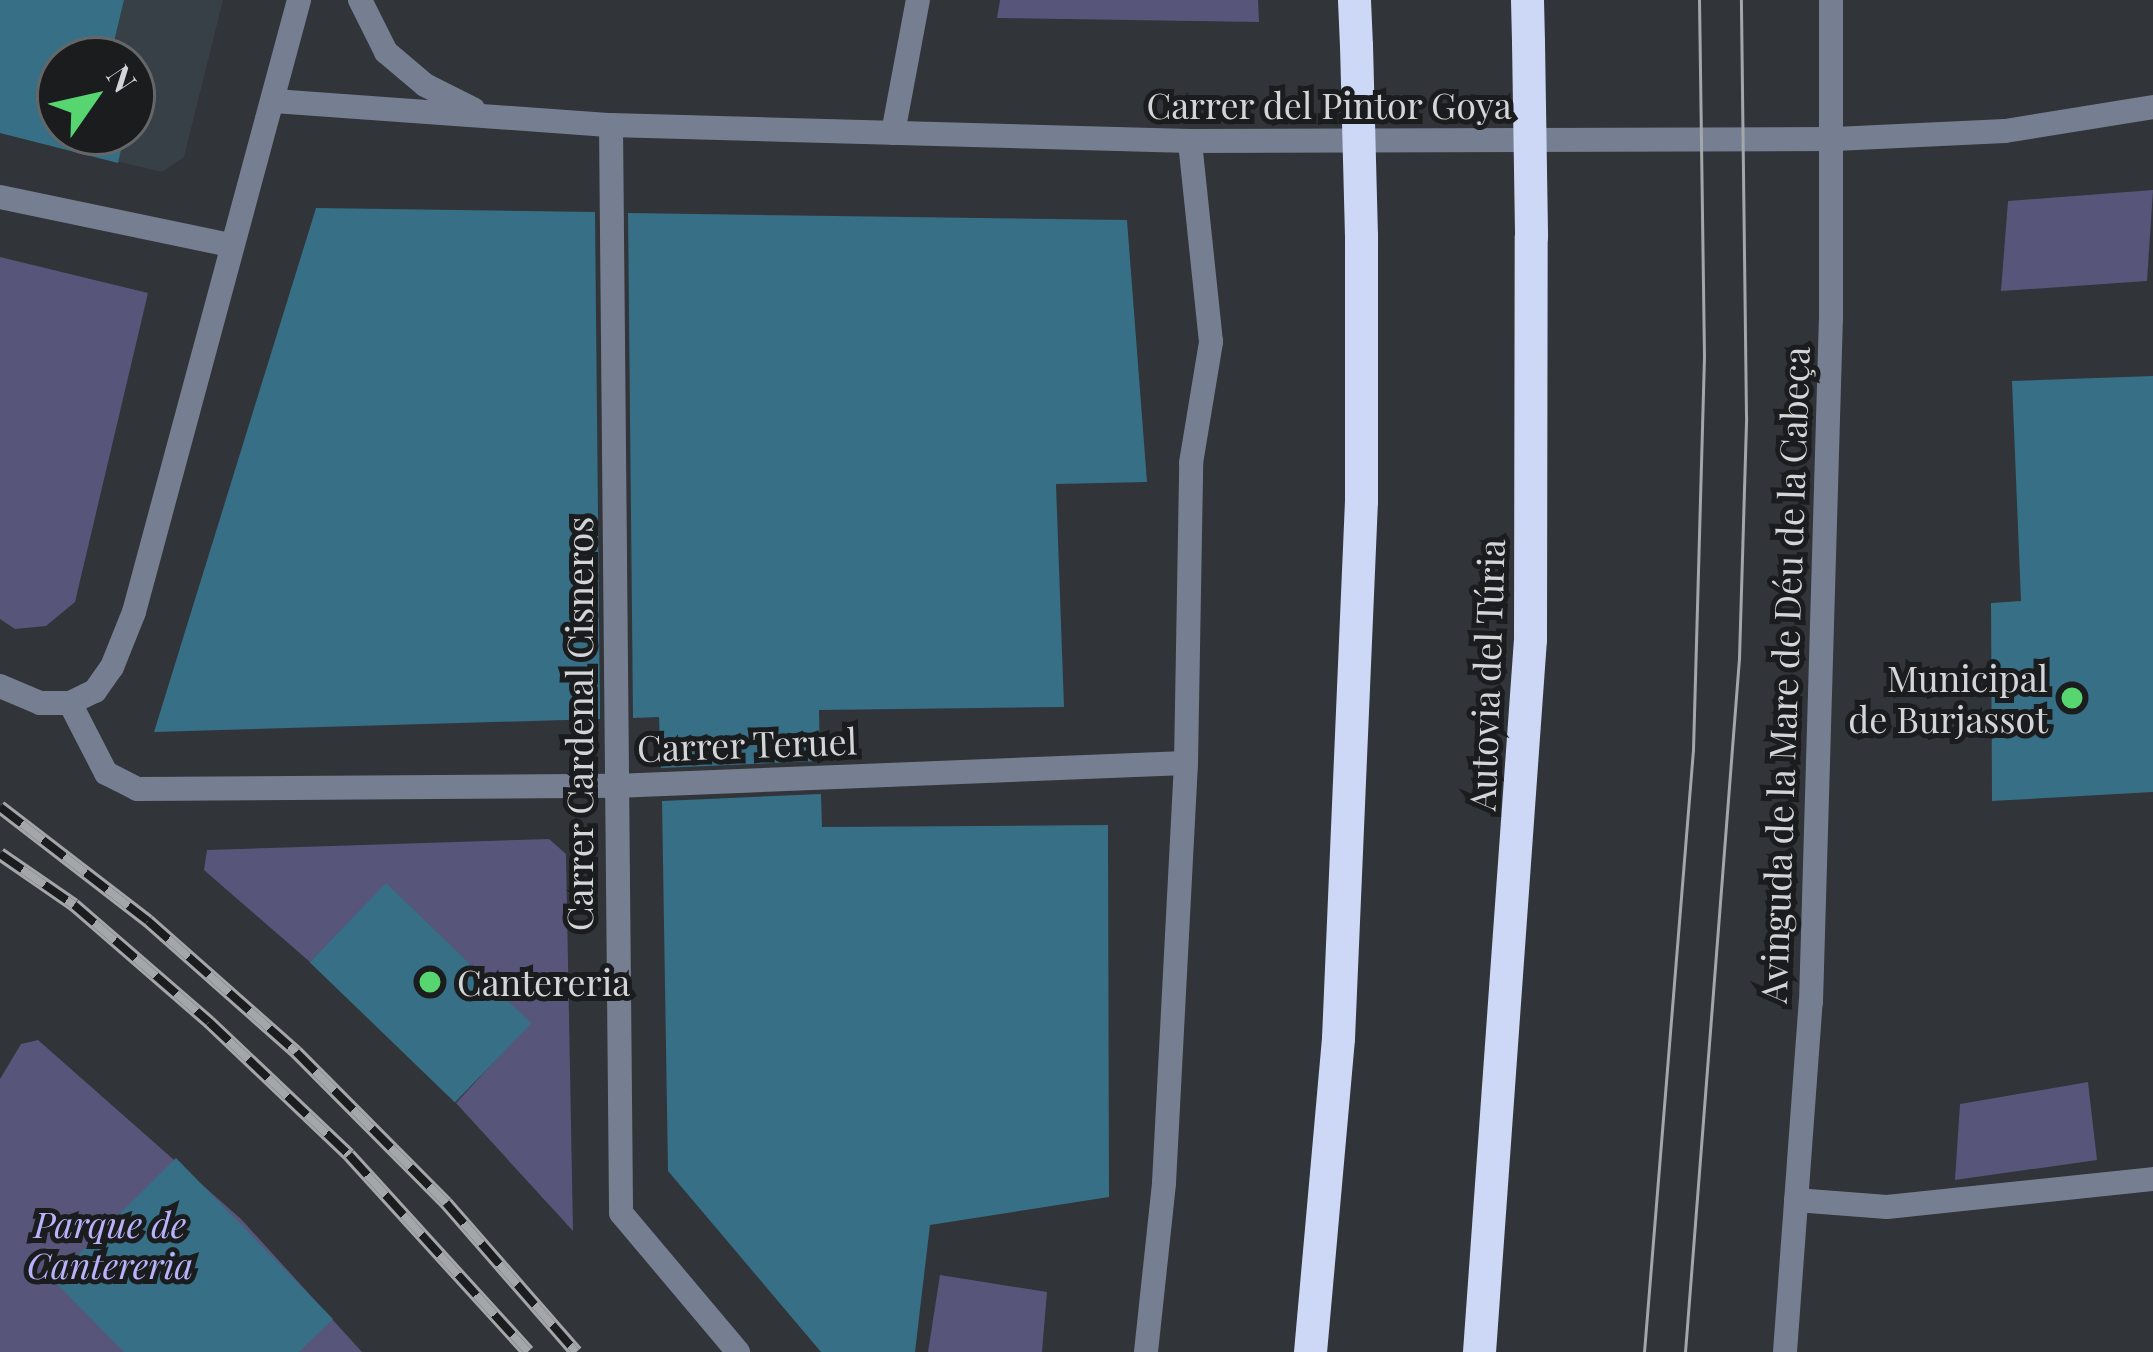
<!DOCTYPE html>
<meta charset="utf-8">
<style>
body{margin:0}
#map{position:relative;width:2153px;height:1352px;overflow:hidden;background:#313438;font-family:"Playfair Display",serif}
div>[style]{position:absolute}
.built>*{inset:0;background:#373f47}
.green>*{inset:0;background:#57557a}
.building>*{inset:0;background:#366f86;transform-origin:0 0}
.service>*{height:24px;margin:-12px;padding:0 12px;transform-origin:12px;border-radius:12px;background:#767f92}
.minor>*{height:24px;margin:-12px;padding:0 12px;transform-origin:12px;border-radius:12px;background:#767f92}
.tertiary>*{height:24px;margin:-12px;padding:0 12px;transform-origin:12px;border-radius:12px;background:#767f92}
.trunk>*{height:33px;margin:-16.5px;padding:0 16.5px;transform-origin:16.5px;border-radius:16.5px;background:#ccd8f6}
.tram>*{height:3px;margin:-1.5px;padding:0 1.5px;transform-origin:1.5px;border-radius:1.5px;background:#a4a7aa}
.rail>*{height:14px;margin-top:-7px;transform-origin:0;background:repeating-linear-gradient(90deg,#1a1c1d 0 27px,#a4a7aa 0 54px);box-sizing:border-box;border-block:3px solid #a4a7aa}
.trunk-bridge>*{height:33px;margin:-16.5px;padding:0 16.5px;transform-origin:16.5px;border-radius:16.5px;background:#ccd8f6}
.dots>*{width:33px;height:33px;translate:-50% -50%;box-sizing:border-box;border:6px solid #1a1c1d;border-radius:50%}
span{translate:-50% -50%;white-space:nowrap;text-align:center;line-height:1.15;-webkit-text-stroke:10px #1a1c1d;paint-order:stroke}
.street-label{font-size:36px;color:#d3d5d8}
.poi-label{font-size:36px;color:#d3d5d8}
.right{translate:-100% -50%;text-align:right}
.left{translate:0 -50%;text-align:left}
.park-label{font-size:36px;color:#b8b4fc;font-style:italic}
.north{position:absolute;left:36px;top:36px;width:120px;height:120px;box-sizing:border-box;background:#1a1c1d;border:3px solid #646668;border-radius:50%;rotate:56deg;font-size:33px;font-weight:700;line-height:48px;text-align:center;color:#d3d5d8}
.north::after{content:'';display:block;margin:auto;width:42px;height:54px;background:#57d570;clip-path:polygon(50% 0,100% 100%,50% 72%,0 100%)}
</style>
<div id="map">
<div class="built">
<div style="clip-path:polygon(evenodd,0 0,223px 0,184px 157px,162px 172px,0 133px,0 0,60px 60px,132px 60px,132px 132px,60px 132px,60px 60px)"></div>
</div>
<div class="green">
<div style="clip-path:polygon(1000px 0,1258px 0,1259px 22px,997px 18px)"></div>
<div style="clip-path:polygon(2153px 190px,2147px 281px,2001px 291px,2008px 201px)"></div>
<div style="clip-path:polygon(0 257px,148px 293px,75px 602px,46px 626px,15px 629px,0 619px)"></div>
<div style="clip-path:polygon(549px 839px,566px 854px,573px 1231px,456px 1103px,530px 1023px,386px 884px,310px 962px,204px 870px,207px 850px)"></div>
<div style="clip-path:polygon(38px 1040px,241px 1219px,362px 1352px,0 1352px,0 1079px,21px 1044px)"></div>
<div style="clip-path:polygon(2088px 1082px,2097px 1160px,1955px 1180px,1960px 1104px)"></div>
<div style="clip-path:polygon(940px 1275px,1047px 1292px,1042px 1352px,928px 1352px)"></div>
</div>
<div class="building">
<div style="clip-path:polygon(0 0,124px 0,111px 54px,142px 61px,132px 103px,132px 60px,60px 60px,60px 132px,125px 132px,118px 163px,0 133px)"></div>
<div style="clip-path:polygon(316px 208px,595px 212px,600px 719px,154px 732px)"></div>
<div style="clip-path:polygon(628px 213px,1127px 220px,1147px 482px,1056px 484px,1064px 707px,819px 710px,820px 761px,661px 768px,659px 717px,633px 718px)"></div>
<div style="clip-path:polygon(2153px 376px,2153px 792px,1992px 801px,1991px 603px,2021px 601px,2012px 381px)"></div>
<div style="clip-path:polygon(821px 794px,822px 827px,1108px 825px,1109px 1197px,930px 1225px,915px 1352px,821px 1352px,668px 1171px,662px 801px)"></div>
<div style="left:386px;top:883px;width:202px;height:110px;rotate:44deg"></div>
<div style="clip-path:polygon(176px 1158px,333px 1319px,299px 1352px,124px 1352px,53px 1280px)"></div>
</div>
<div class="service">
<div style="left:1796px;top:1200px;width:91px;rotate:4.4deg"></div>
<div style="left:1887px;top:1207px;width:267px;rotate:-6deg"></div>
</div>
<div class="minor">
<div style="left:360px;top:0;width:58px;rotate:63.4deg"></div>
<div style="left:386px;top:52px;width:51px;rotate:40.2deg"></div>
<div style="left:425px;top:85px;width:54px;rotate:26.6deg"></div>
<div style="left:274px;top:101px;width:338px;rotate:4.1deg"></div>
<div style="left:611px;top:125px;width:579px;rotate:1.58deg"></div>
<div style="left:1190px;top:141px;width:645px;rotate:-0.18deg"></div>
<div style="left:611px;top:125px;width:1088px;rotate:89.47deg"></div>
<div style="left:621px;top:1213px;width:182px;rotate:49.9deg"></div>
<div style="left:893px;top:133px;width:135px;rotate:-79.4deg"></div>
<div style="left:0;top:197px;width:235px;rotate:11.8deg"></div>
<div style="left:70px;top:703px;width:79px;rotate:62.8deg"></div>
<div style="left:106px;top:773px;width:35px;rotate:27deg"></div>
<div style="left:137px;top:789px;width:478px;rotate:-0.4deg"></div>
<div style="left:615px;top:786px;width:571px;rotate:-2.31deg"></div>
<div style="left:1146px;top:1352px;width:170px;rotate:-83.9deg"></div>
<div style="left:1164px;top:1183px;width:421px;rotate:-87deg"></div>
<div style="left:1186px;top:763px;width:300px;rotate:-89deg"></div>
<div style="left:1191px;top:463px;width:123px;rotate:-80.6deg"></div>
<div style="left:1211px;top:342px;width:202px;rotate:-96deg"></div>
</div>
<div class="tertiary">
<div style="left:1835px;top:139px;width:170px;rotate:-2.7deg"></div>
<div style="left:2005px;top:131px;width:150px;rotate:-9.2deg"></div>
<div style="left:0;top:686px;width:43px;rotate:23deg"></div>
<div style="left:40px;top:703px;width:30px"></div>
<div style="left:70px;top:703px;width:28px;rotate:-26deg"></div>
<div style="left:95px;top:691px;width:29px;rotate:-55deg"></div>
<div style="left:112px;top:667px;width:59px;rotate:-68.2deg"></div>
<div style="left:134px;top:612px;width:634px;rotate:-74.91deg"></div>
<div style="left:1785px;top:1352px;width:351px;rotate:-85.8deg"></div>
<div style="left:1811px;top:1002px;width:684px;rotate:-88.33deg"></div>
<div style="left:1831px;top:318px;width:318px;rotate:-90deg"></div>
</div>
<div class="trunk">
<div style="left:1354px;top:0;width:45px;rotate:87.5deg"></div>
<div style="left:1527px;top:0;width:42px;rotate:88.6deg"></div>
<div style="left:1310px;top:1352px;width:315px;rotate:-84.9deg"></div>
<div style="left:1338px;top:1038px;width:537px;rotate:-87.55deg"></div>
<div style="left:1361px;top:501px;width:266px;rotate:-90deg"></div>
<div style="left:1479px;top:1352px;width:715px;rotate:-85.91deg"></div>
<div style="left:1530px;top:639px;width:403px;rotate:-89.9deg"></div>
</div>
<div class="tram">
<div style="left:1644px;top:1352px;width:604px;rotate:-85.35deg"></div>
<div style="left:1693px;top:750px;width:393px;rotate:-88.4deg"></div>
<div style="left:1704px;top:357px;width:357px;rotate:-90.8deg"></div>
<div style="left:1685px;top:1352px;width:696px;rotate:-85.55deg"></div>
<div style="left:1739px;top:658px;width:241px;rotate:-88.3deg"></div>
<div style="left:1746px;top:417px;width:417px;rotate:-90.7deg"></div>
</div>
<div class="rail">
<div style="left:0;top:807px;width:187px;rotate:37.6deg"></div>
<div style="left:148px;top:921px;width:198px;rotate:41.5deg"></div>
<div style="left:296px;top:1052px;width:213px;rotate:45.2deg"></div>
<div style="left:446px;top:1203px;width:198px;rotate:48.9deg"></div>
<div style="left:0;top:854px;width:90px;rotate:34.6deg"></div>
<div style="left:74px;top:905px;width:179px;rotate:40.9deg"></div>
<div style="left:209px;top:1022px;width:193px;rotate:43.5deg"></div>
<div style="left:349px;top:1155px;width:266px;rotate:47.7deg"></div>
</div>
<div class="trunk-bridge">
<div style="left:1528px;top:42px;width:194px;rotate:89.1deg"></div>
<div style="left:1356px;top:45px;width:190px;rotate:88.5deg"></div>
</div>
<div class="dots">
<div style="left:2072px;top:698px;background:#57d570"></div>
<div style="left:430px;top:982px;background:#57d570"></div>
</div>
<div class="street-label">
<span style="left:1329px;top:105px">Carrer del Pintor Goya</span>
<span style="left:1486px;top:675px;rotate:-88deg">Autovia del Túria</span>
<span style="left:1784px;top:675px;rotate:-88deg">Avinguda de la Mare de Déu de la Cabeça</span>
<span style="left:579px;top:724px;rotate:-90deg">Carrer Cardenal Cisneros</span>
<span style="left:747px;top:744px;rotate:-2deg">Carrer Teruel</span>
</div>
<div class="poi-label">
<span class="right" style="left:2048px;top:698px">Municipal<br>de Burjassot</span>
<span class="left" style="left:457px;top:982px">Cantereria</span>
</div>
<div class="park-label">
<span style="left:110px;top:1244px">Parque de<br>Cantereria</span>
</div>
<div class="north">N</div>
</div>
